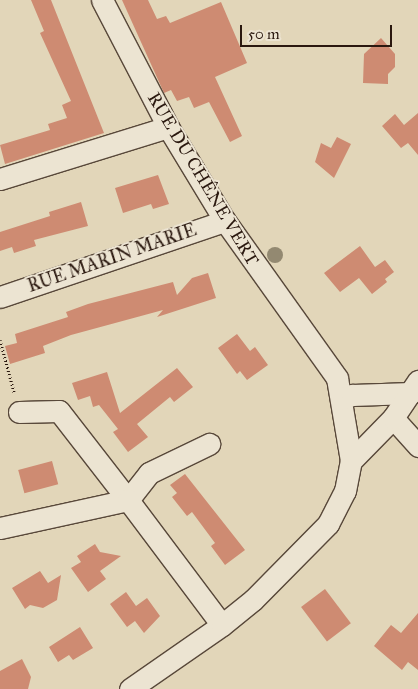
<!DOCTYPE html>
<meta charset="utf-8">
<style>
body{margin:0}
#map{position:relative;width:418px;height:689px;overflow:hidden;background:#e2d6b9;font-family:"IM FELL Great Primer",serif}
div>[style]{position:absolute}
.building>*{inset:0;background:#ce8b72;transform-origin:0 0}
.path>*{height:3px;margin-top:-1.5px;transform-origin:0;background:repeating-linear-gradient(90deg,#2a180f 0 1px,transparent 0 3.5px)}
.roads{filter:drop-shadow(1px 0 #58483a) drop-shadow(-1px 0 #58483a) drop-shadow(0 1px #58483a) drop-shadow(0 -1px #58483a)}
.street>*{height:21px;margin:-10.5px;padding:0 10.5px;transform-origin:10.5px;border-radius:10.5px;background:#ece4d2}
.trees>*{width:16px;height:16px;margin:-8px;border-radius:50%;background:#938971}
span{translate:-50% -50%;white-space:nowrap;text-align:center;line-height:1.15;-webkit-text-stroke:4px #ece4d2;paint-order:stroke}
.street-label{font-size:18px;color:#2a180f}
.scale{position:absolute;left:240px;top:25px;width:152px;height:22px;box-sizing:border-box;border:2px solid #2a180f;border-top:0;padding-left:6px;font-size:15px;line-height:18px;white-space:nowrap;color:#2a180f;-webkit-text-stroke:4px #ece4d2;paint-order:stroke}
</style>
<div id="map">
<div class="building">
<div style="clip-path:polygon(31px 0,51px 0,104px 133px,5px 164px,0 145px,50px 130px,48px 124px,67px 118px,62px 105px,71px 101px,40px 33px,44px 31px)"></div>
<div style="clip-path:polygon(122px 0,148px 0,157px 19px,166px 16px,170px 23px,221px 2px,247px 63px,215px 77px,242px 136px,230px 142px,209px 102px,194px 108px,189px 97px,177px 101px,171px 90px,164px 93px)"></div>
<div style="clip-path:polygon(381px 38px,395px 54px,395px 67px,388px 74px,388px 84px,363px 83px,364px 54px)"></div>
<div style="clip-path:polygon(418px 113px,418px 155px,408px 143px,401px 148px,382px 126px,395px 114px,404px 125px)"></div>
<div style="clip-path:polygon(337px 137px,351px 144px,334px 178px,315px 162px,321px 143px,331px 148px)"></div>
<div style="clip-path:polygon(158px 175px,169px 204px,153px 209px,151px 204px,123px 213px,115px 188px)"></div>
<div style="clip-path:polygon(81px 202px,88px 226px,34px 240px,36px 246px,14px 253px,12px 247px,0 251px,0 232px,50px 216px,49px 212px)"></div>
<div style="clip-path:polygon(360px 246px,375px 267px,385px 260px,394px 272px,385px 279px,387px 282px,372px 294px,359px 278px,340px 292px,324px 273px)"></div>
<div style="clip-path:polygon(208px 273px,216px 298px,157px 317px,163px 310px,71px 335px,43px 346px,45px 353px,10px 364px,5px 346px,17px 343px,15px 334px,68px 317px,66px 312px,88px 304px,173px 282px,177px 295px,192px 278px)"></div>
<div style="clip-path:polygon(237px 334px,250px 351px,255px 347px,268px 365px,247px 380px,240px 371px,237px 374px,218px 348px)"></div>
<div style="clip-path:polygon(177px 368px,193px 387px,174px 402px,170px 397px,137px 424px,148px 437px,128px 452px,113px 432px,118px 429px,99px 405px,93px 407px,90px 396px,78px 400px,72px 383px,107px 372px,120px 413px)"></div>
<div style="left:52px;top:461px;width:24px;height:35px;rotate:75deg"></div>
<div style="clip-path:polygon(185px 474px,245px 550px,225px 565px,211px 546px,215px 543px,192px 512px,187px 516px,172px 497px,177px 493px,170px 485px)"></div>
<div style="clip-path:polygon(95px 544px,100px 552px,121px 556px,100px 571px,106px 579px,88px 592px,71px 568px,81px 562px,77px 556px)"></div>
<div style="clip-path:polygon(40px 571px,48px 583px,61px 575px,57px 600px,43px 608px,30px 605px,25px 609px,12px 588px)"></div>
<div style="left:325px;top:589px;width:43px;height:30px;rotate:53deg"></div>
<div style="clip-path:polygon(126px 592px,136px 606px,147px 598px,160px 616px,144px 633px,135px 621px,127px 627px,110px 604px)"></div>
<div style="clip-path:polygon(418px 613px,418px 670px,408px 662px,402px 670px,374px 646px,391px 625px,401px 633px)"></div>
<div style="clip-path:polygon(80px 627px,93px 648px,73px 660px,69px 655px,58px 662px,49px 647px)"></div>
<div style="clip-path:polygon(22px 659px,31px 677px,28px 689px,0 689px,0 671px)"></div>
</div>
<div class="path">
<div style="left:0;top:340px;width:54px;rotate:74.9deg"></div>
</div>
<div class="roads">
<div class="street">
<div style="left:102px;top:0;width:143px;rotate:62.5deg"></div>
<div style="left:168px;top:127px;width:110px;rotate:58.8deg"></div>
<div style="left:225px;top:221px;width:193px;rotate:54.5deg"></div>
<div style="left:337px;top:378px;width:84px;rotate:80.4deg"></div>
<div style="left:0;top:179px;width:176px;rotate:-17.2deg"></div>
<div style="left:0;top:297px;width:237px;rotate:-18.7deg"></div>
<div style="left:341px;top:399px;width:12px;rotate:-20deg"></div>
<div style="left:352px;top:395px;width:59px;rotate:-1.9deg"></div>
<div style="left:19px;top:412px;width:40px;rotate:-1.4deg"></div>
<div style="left:59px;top:411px;width:113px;rotate:52.2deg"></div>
<div style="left:128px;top:500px;width:34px;rotate:-52deg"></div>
<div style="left:149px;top:473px;width:67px;rotate:-25.8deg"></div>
<div style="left:393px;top:418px;width:38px;rotate:48deg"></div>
<div style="left:0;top:528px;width:131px;rotate:-12.3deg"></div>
<div style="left:128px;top:500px;width:156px;rotate:53.1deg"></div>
<div style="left:130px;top:689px;width:112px;rotate:-34.8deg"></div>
<div style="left:222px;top:625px;width:40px;rotate:-39deg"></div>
<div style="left:253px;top:600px;width:107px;rotate:-45.4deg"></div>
<div style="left:328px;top:524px;width:37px;rotate:-63deg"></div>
<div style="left:345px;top:491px;width:31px;rotate:-79deg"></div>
<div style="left:351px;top:461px;width:60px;rotate:-45.7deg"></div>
<div style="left:393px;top:418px;width:45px;rotate:-56deg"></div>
</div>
</div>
<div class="trees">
<div style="left:275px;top:255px"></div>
</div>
<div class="street-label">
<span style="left:203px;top:179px;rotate:59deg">RUE DU CHÊNE VERT</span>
<span style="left:112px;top:258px;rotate:-19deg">RUE MARIN MARIE</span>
</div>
<div class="scale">50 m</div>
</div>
